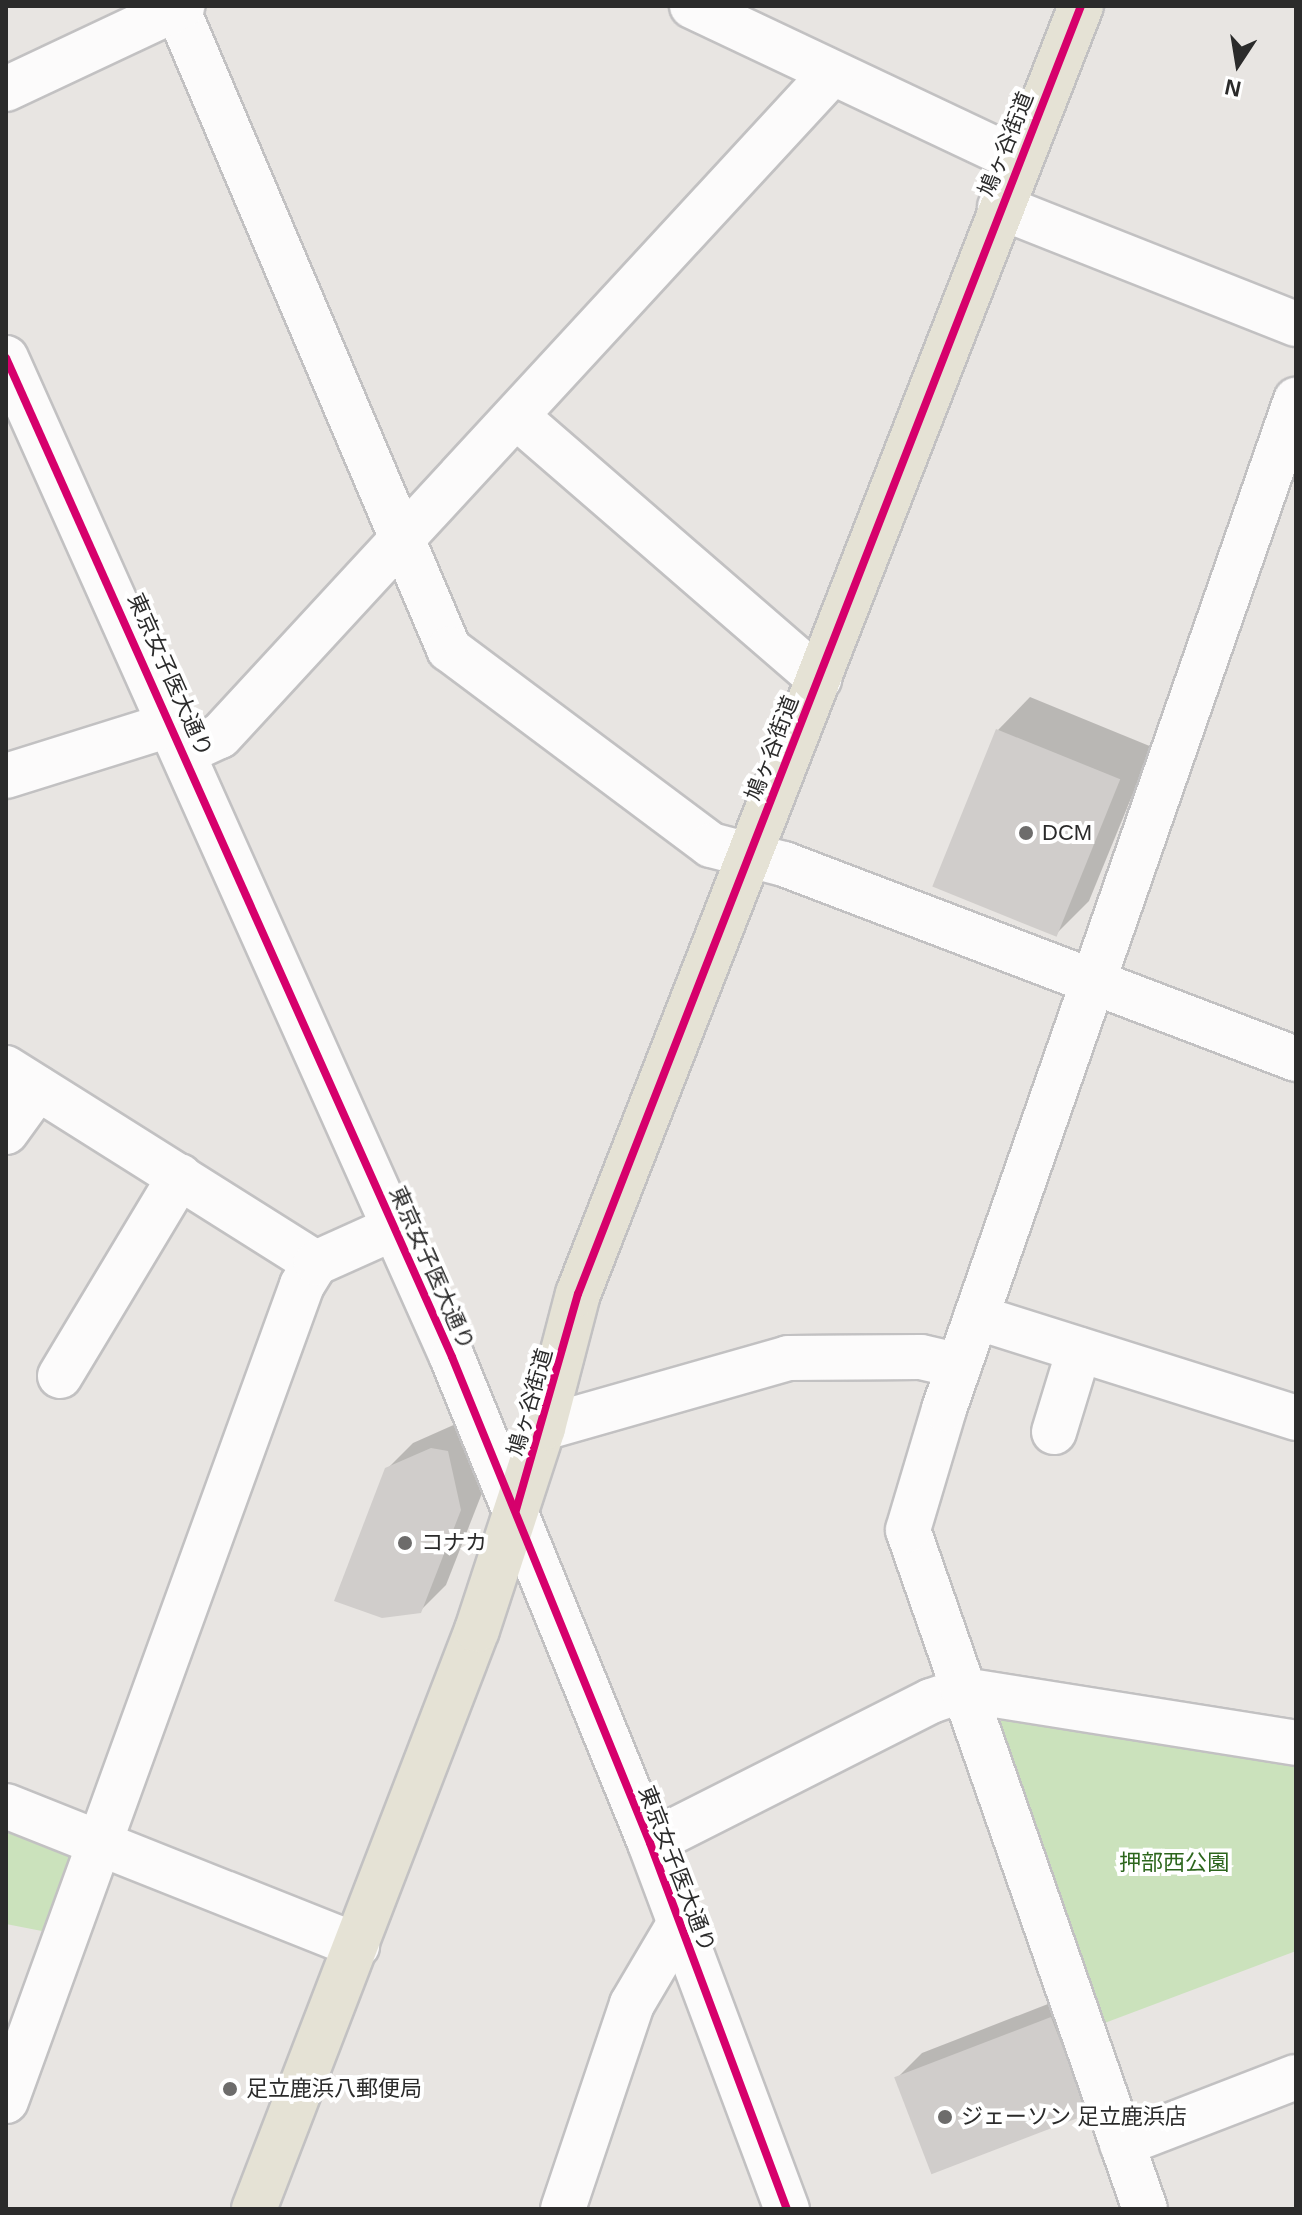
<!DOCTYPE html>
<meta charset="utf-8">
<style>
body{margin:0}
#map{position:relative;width:1302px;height:2215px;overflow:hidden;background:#e8e5e2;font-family:Helvetica,"Noto Sans JP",sans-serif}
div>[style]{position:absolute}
.green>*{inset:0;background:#cbe2bc}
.shadow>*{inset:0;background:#0003}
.building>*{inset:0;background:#d0cdcb;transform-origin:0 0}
.roads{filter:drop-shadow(2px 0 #c2c1c2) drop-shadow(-2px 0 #c2c1c2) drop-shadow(0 2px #c2c1c2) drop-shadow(0 -2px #c2c1c2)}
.minor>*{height:44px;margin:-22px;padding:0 22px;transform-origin:22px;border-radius:22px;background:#fcfbfb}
.major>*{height:44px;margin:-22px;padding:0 22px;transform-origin:22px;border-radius:22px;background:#e5e2d5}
.cycleway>*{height:8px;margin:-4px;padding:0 4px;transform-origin:4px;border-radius:4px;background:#d6006c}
.dots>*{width:22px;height:22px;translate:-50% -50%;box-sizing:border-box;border:4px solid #fff;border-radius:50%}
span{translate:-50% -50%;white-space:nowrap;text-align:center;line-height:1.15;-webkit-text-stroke:8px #fff;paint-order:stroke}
.street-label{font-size:22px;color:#2b2b2b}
.poi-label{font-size:22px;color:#2b2b2b}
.left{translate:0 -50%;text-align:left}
.park-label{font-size:22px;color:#2d661d}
.frame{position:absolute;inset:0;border:8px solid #2b2b2b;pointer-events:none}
.north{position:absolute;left:1198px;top:24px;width:80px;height:80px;-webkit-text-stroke:6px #fff;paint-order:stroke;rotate:192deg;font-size:22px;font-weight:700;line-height:32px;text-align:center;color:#2b2b2b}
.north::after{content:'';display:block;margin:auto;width:28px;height:36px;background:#2b2b2b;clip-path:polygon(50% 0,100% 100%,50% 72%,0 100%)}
</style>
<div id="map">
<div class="green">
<div style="clip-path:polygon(1009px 1713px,1296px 1759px,1296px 1951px,1102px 2024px,997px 1725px)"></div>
<div style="clip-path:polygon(6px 1821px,60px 1842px,78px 1865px,47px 1932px,6px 1924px)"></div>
</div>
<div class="shadow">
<div style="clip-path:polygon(1030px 697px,1152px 747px,1089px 901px,1056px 934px,998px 730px)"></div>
<div style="clip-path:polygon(458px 1423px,486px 1483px,446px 1585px,420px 1611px,387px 1469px,413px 1443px)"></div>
<div style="clip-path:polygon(1076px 1993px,1112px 2087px,1087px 2113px,897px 2078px,922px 2053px)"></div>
</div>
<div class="building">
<div style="left:996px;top:729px;width:134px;height:170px;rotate:22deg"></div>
<div style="clip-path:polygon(431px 1448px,448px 1451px,461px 1510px,421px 1613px,382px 1618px,334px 1601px,385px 1468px)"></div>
<div style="left:1051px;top:2017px;width:104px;height:168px;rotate:69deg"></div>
</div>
<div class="roads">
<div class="minor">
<div style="left:176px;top:6px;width:699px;rotate:67deg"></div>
<div style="left:449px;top:649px;width:327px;rotate:36.8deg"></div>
<div style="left:711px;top:845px;width:75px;rotate:14.6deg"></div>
<div style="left:784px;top:864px;width:548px;rotate:20.85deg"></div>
<div style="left:692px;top:6px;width:361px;rotate:25.3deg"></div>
<div style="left:6px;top:89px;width:195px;rotate:-25.2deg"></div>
<div style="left:1000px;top:207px;width:318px;rotate:21.6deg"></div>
<div style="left:6px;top:358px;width:1094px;rotate:65.94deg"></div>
<div style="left:452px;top:1357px;width:525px;rotate:67.83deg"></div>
<div style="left:650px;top:1843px;width:391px;rotate:69.5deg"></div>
<div style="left:517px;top:417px;width:400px;rotate:40.9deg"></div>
<div style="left:185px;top:752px;width:38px;rotate:-25deg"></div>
<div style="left:220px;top:736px;width:902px;rotate:-47.29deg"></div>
<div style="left:6px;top:776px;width:174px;rotate:-17.4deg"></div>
<div style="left:6px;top:1068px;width:366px;rotate:32.2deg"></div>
<div style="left:6px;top:1132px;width:54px;rotate:-54deg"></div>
<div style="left:976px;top:1317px;width:336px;rotate:17.5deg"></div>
<div style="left:60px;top:1376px;width:233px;rotate:-59deg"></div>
<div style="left:543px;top:1428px;width:255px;rotate:-15.9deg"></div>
<div style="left:788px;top:1358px;width:133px;rotate:-0.4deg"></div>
<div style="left:921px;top:1357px;width:39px;rotate:13deg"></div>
<div style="left:1054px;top:1432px;width:86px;rotate:-73deg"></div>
<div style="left:6px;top:1806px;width:378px;rotate:21.7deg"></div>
<div style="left:650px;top:1843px;width:315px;rotate:-26.8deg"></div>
<div style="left:931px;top:1701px;width:34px;rotate:-19deg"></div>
<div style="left:963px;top:1690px;width:337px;rotate:9deg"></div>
<div style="left:6px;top:2101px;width:868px;rotate:-70.06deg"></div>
<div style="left:302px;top:1285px;width:26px;rotate:-58deg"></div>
<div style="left:316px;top:1263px;width:85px;rotate:-24.2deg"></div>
<div style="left:1122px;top:2144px;width:186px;rotate:-21.1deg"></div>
<div style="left:563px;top:2209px;width:216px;rotate:-71.4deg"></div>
<div style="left:632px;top:2004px;width:91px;rotate:-59.5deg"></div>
<div style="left:1145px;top:2209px;width:719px;rotate:-109.24deg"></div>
<div style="left:908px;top:1530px;width:126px;rotate:-73.4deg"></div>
<div style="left:944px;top:1409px;width:1069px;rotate:-70.77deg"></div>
</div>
<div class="major">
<div style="left:254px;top:2209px;width:620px;rotate:-68.94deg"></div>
<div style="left:477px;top:1630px;width:213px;rotate:-71.9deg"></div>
<div style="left:543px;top:1428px;width:138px;rotate:-75.4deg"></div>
<div style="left:578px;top:1294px;width:1383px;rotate:-68.67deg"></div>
</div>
</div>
<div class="cycleway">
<div style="left:6px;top:358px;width:1094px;rotate:65.94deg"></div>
<div style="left:452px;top:1357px;width:525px;rotate:67.83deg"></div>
<div style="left:650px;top:1843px;width:391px;rotate:69.5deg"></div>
<div style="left:516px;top:1510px;width:225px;rotate:-74deg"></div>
<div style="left:578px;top:1294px;width:1383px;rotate:-68.67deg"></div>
</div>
<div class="dots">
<div style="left:1026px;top:833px;background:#6d6c6b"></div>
<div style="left:405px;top:1543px;background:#6d6c6b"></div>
<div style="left:230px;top:2089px;background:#6d6c6b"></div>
<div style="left:945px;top:2117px;background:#6d6c6b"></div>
</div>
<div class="street-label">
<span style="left:1006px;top:144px;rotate:-68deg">鳩ヶ谷街道</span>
<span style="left:170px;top:675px;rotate:66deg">東京女子医大通り</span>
<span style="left:772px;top:748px;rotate:-69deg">鳩ヶ谷街道</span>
<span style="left:432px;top:1268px;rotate:66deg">東京女子医大通り</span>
<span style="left:530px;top:1402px;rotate:-74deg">鳩ヶ谷街道</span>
<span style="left:677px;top:1869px;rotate:69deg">東京女子医大通り</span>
</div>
<div class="poi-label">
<span class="left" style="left:1042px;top:833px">DCM</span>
<span class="left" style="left:421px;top:1543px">コナカ</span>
<span class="left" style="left:246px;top:2089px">足立鹿浜八郵便局</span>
<span class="left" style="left:961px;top:2117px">ジェーソン 足立鹿浜店</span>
</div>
<div class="park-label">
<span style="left:1174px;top:1863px">押部西公園</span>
</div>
<div class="frame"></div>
<div class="north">N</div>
</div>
